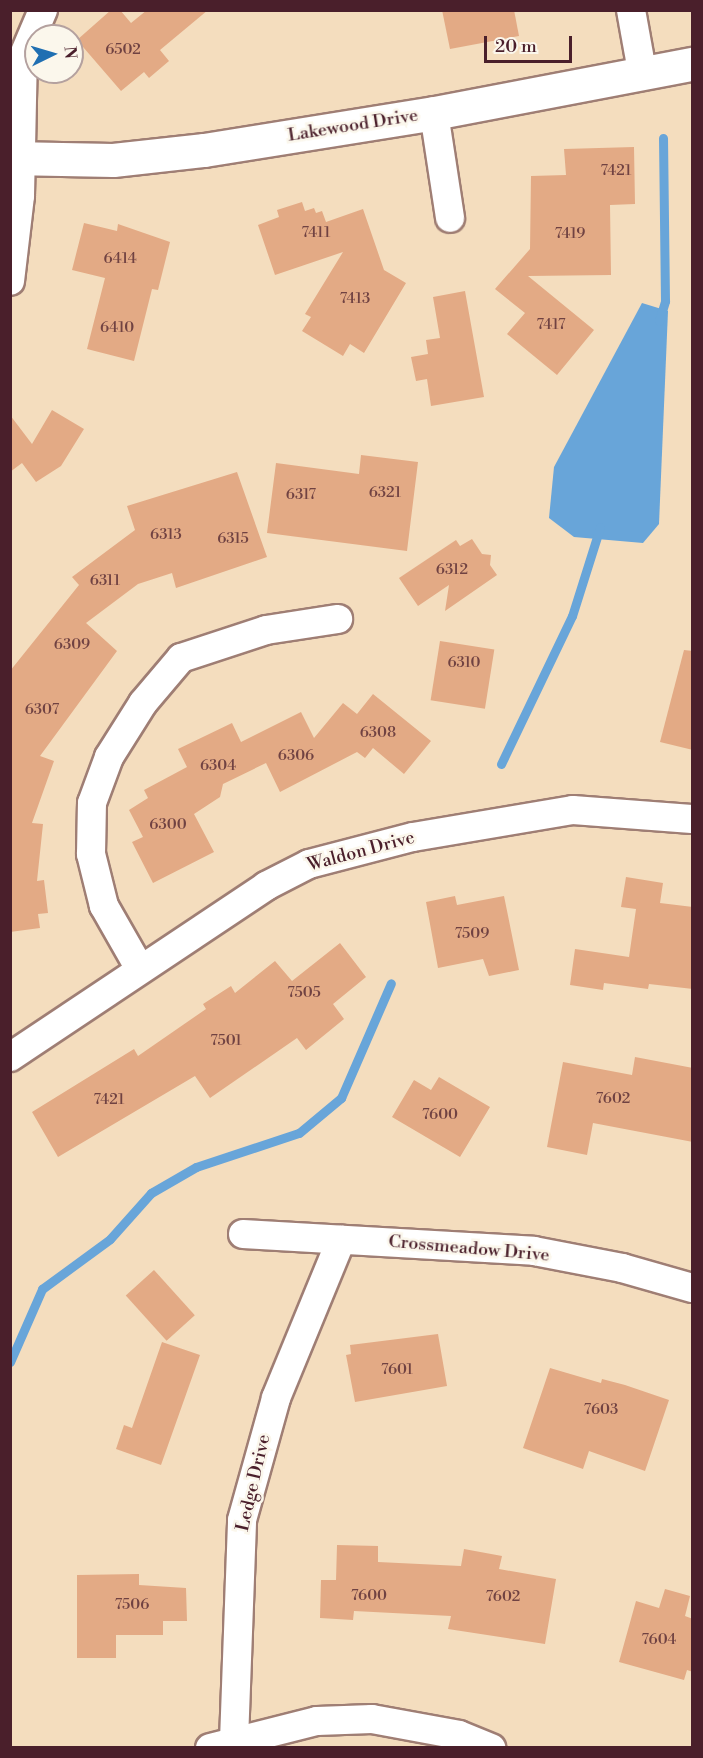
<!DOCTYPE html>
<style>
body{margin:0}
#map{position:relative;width:703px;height:1758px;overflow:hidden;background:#f4ddbe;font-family:"Libre Bodoni",serif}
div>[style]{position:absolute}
.water>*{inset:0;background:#68a5d9}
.stream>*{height:9px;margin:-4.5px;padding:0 4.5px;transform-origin:4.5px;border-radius:4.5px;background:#68a5d9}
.building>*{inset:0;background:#e3aa85;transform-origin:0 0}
.roads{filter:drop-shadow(2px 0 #9f7e74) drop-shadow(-2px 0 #9f7e74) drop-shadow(0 2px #9f7e74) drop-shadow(0 -2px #9f7e74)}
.minor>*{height:28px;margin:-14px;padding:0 14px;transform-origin:14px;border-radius:14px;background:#fff}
.tertiary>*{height:33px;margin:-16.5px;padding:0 16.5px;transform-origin:16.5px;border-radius:16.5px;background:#fff}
span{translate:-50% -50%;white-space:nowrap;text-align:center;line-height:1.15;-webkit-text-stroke:5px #fbf7ec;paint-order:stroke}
.number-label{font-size:15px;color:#704242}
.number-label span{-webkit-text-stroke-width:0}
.street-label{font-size:18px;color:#4a1f2b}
.frame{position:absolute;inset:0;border:12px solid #4a1f2b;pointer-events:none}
.north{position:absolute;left:24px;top:24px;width:60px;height:60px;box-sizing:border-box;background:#fbf7ec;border:2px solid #b4a19f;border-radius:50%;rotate:85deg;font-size:16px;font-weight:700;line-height:24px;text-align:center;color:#4a1f2b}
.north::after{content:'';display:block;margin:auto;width:21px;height:27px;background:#1f6fb2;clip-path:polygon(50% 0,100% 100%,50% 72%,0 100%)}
.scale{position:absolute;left:484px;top:36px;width:88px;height:27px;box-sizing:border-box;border:3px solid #4a1f2b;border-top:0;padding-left:8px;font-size:18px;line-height:21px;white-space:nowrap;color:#4a1f2b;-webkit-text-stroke:4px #fbf7ec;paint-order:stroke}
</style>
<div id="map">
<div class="water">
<div style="clip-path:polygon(642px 303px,668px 311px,659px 524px,643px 543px,574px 537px,549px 518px,554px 467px)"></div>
</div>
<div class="stream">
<div style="left:659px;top:321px;width:21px;rotate:-73deg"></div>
<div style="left:665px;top:301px;width:163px;rotate:-90.7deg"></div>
<div style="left:501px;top:764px;width:164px;rotate:-64.4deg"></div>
<div style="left:572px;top:616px;width:93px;rotate:-72.5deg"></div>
<div style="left:10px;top:1362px;width:80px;rotate:-66.3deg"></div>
<div style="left:42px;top:1289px;width:84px;rotate:-36.3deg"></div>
<div style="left:110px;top:1239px;width:62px;rotate:-48.3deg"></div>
<div style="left:151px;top:1193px;width:52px;rotate:-30deg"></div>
<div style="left:196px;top:1167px;width:108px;rotate:-18.3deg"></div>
<div style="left:299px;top:1133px;width:55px;rotate:-39.8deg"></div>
<div style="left:341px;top:1098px;width:125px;rotate:-66.5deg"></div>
</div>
<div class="building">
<div style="clip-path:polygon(111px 10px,120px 10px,131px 23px,147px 10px,208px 10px,160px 50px,169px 61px,149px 78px,144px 72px,121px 91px,77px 40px)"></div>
<div style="clip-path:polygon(442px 10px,514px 10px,519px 36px,450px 49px)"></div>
<div style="clip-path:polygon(634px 147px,635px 204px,610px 205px,611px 275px,528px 276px,594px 330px,557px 375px,507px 334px,525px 313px,495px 289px,530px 249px,531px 176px,566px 175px,564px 149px)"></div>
<div style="clip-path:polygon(302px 202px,305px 211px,314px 208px,316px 213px,322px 211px,326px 222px,363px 209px,384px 270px,406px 283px,364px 353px,350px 344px,343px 356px,302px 331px,311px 317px,305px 314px,343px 252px,275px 275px,258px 225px,279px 217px,277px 210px)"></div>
<div style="clip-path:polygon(84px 223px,117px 231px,118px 224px,170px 242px,158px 290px,152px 289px,134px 361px,87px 349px,105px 278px,72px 270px)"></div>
<div style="clip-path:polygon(465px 291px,484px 397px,431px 406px,427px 379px,416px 381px,411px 357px,428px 354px,426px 340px,440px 338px,433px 297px)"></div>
<div style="clip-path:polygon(52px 410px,84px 429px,61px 466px,36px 482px,22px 463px,10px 472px,10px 415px,32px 444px)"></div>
<div style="clip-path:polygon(361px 455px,418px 462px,407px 551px,267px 533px,276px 463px,359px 474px)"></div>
<div style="clip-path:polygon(237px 472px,267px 557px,176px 588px,172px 573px,138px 584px,86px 623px,117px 651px,40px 756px,54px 761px,32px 823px,43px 824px,37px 881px,44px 880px,48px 913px,38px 914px,40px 928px,10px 932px,10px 671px,79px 585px,72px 577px,135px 530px,127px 506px)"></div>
<div style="clip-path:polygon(472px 539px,482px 554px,491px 555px,490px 565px,497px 575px,445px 611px,449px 585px,418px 606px,399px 578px,456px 540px,460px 546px)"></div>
<div style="left:440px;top:641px;width:55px;height:60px;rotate:9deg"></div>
<div style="clip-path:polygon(684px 650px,693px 651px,693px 750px,660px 742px)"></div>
<div style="clip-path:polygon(373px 694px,431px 741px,404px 774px,373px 748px,365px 758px,357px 752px,280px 792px,266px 763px,223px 784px,220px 797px,194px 814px,214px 852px,153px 883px,132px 842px,143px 837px,129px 810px,148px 798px,144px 790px,187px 767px,178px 749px,232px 723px,241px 742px,301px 712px,314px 738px,343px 703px,357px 714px)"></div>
<div style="clip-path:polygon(626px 877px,663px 883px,660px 903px,693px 907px,693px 989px,649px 984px,648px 989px,604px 983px,603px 990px,570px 985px,575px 949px,629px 957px,636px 909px,621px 907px)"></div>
<div style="clip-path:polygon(455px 896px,457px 905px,504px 896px,519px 970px,489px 976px,483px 959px,438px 968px,426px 902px)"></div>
<div style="clip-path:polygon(340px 943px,366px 977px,333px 1004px,344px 1019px,306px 1050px,297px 1038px,210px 1098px,195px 1076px,58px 1157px,32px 1112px,134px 1049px,138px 1056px,206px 1009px,203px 1004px,231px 986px,235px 993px,275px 961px,292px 981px)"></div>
<div style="clip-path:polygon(635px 1057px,693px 1068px,693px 1142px,593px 1123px,587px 1155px,547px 1147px,563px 1062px,632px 1075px)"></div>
<div style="clip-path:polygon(439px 1077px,490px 1107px,460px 1157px,392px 1117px,414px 1080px,431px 1090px)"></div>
<div style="left:154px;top:1270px;width:61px;height:38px;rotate:48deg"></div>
<div style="clip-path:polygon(438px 1334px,447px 1386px,355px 1402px,346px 1355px,351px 1354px,350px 1345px)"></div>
<div style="clip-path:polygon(162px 1342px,200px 1355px,161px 1465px,116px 1449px,124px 1425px,132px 1428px)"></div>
<div style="clip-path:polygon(550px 1368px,601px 1383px,602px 1379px,625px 1385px,669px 1400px,645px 1471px,589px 1451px,583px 1469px,523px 1448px)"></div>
<div style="clip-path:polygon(337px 1545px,378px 1546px,378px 1562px,461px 1566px,464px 1549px,502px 1556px,499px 1569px,556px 1579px,545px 1644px,448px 1629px,451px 1616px,354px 1611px,353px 1620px,320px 1618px,321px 1580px,336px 1580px)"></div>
<div style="clip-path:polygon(139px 1574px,139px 1585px,186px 1588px,187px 1621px,163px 1621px,163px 1635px,116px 1635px,116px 1658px,77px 1658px,77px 1575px)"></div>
<div style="clip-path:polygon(665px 1589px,690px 1596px,685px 1616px,693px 1619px,693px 1672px,687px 1670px,684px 1680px,619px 1662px,636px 1601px,659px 1608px)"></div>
</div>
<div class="roads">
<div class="minor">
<div style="left:631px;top:10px;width:62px;rotate:79.8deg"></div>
<div style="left:434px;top:113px;width:106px;rotate:81.3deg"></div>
<div style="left:10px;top:281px;width:86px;rotate:-83.3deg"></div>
<div style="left:20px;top:196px;width:139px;rotate:-88.8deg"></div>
<div style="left:23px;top:57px;width:51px;rotate:-66.9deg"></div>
<div style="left:140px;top:969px;width:73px;rotate:-119.7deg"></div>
<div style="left:104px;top:906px;width:54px;rotate:-104deg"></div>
<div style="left:91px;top:854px;width:51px;rotate:-88.9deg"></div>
<div style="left:92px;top:803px;width:49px;rotate:-69.7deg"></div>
<div style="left:109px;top:757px;width:64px;rotate:-57.8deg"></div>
<div style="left:143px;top:703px;width:59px;rotate:-49.8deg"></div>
<div style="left:181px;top:658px;width:89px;rotate:-18.2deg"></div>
<div style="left:266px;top:630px;width:73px;rotate:-8.7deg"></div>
<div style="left:10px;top:1057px;width:308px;rotate:-33.7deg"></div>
<div style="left:266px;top:886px;width:48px;rotate:-27.1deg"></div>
<div style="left:309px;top:864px;width:107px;rotate:-14.6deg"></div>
<div style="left:413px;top:837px;width:162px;rotate:-9.6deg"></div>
<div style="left:573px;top:810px;width:119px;rotate:4.3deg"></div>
<div style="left:243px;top:1234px;width:291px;rotate:3.3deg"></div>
<div style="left:534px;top:1251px;width:90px;rotate:10.9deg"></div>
<div style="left:622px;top:1268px;width:73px;rotate:15.9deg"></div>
<div style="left:234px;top:1741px;width:221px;rotate:-87.9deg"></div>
<div style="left:242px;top:1520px;width:127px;rotate:-74.4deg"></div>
<div style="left:276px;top:1398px;width:171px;rotate:-67.6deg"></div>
<div style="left:210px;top:1748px;width:110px;rotate:-14.2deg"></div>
<div style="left:317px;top:1721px;width:55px;rotate:-2.1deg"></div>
<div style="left:372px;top:1719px;width:88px;rotate:10.4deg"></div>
<div style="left:459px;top:1735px;width:35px;rotate:22deg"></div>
</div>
<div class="tertiary">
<div style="left:10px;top:158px;width:103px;rotate:1.1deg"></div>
<div style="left:113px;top:160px;width:92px;rotate:-6.3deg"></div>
<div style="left:204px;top:150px;width:233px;rotate:-9.1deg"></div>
<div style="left:434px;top:113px;width:263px;rotate:-10.8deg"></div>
</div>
</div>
<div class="number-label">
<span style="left:123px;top:50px">6502</span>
<span style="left:616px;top:171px">7421</span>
<span style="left:316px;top:233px">7411</span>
<span style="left:570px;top:234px">7419</span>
<span style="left:120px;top:259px">6414</span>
<span style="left:355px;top:299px">7413</span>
<span style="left:551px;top:325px">7417</span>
<span style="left:117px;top:328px">6410</span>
<span style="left:385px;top:493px">6321</span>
<span style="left:301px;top:495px">6317</span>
<span style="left:166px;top:535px">6313</span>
<span style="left:233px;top:539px">6315</span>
<span style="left:452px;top:570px">6312</span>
<span style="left:105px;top:581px">6311</span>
<span style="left:72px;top:645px">6309</span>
<span style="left:464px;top:663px">6310</span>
<span style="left:42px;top:710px">6307</span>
<span style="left:378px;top:733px">6308</span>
<span style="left:296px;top:756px">6306</span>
<span style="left:218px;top:766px">6304</span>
<span style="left:168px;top:825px">6300</span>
<span style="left:472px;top:934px">7509</span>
<span style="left:304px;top:993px">7505</span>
<span style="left:226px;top:1041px">7501</span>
<span style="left:613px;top:1099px">7602</span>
<span style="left:109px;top:1100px">7421</span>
<span style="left:440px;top:1115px">7600</span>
<span style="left:397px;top:1370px">7601</span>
<span style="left:601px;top:1410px">7603</span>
<span style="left:369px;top:1596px">7600</span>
<span style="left:503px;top:1597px">7602</span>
<span style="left:132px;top:1605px">7506</span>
<span style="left:659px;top:1640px">7604</span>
</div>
<div class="street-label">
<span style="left:353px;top:126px;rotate:-9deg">Lakewood Drive</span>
<span style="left:361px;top:852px;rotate:-15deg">Waldon Drive</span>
<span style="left:469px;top:1249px;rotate:5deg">Crossmeadow Drive</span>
<span style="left:254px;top:1483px;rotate:-77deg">Ledge Drive</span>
</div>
<div class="frame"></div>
<div class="north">N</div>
<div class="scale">20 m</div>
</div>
